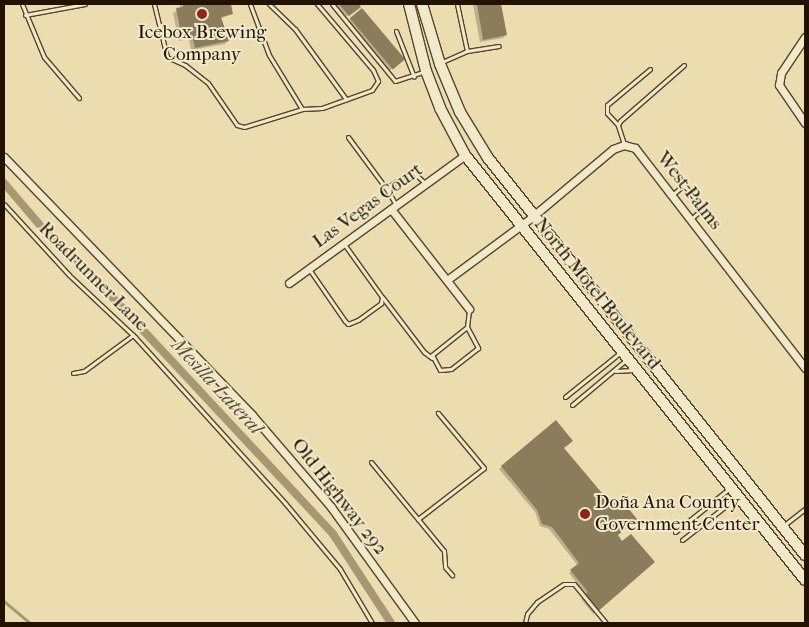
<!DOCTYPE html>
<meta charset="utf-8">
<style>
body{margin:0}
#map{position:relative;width:809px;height:627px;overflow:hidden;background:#ebddaf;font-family:"IM FELL French Canon",serif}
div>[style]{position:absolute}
.shadow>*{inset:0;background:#0003}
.stream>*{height:2.5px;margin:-1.25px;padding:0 1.25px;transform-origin:1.25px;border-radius:1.25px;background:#a79874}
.canal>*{height:8px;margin:-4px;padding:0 4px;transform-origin:4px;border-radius:4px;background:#a79874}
.building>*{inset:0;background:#8b7c5b;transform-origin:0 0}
.roads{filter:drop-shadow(1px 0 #56452c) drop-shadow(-1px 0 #56452c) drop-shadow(0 1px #56452c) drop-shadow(0 -1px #56452c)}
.service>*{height:3px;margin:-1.5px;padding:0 1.5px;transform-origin:1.5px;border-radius:1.5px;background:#f2e9cb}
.minor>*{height:7px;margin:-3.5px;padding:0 3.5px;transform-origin:3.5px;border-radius:3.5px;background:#f2e9cb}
.secondary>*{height:10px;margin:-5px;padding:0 5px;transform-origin:5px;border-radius:5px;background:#f2e9cb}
.dots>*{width:14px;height:14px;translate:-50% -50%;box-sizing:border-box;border:2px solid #f2e9cb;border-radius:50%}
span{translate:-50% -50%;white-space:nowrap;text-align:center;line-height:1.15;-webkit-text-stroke:4px #f2e9cb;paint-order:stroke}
.poi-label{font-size:19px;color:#241201}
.left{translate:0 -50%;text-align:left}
.street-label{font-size:19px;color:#241201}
.water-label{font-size:20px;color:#5f4e35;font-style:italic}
.frame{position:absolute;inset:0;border:5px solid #241201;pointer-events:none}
</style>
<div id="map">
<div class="shadow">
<div style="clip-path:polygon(230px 4px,232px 14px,220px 19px,228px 40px,225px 44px,191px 50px,189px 39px,179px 41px,173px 13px,180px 9px,180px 4px)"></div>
<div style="clip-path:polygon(335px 4px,357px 4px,360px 7px,346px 17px)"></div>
<div style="clip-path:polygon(473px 4px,500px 4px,506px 35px,503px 38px,480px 42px)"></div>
<div style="clip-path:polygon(351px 19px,401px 62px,389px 71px,348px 21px)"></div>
<div style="clip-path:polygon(556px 422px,563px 448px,616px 535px,622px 542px,654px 562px,593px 614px,581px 599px,586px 595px,569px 573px,578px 566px,549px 529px,540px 526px,535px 512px,499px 469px)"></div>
</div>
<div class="stream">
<div style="left:4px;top:601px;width:34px;rotate:40deg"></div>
</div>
<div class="canal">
<div style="left:4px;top:183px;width:62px;rotate:49.6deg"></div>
<div style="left:44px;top:230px;width:57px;rotate:42.9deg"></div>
<div style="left:86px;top:269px;width:362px;rotate:47deg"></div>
<div style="left:333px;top:534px;width:106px;rotate:56.9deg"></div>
</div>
<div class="building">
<div style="clip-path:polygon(183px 4px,231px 4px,233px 14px,221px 17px,229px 41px,195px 48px,192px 36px,182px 38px,176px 8px,183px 7px)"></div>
<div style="clip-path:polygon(339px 4px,359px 4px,361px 7px,349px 16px)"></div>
<div style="clip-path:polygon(477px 4px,501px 4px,507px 35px,483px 40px)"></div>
<div style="left:362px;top:8px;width:67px;height:16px;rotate:50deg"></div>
<div style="clip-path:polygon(556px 420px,573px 441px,564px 448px,612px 505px,620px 498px,637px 519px,618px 535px,622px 541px,631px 534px,655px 562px,596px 613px,582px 596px,588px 592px,570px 570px,579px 563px,552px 527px,542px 524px,537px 510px,501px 466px)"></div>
</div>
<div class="roads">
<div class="service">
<div style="left:22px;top:4px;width:57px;rotate:67.5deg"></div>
<div style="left:44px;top:57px;width:54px;rotate:49.5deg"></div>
<div style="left:154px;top:4px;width:55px;rotate:76.2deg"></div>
<div style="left:167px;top:57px;width:20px;rotate:24deg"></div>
<div style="left:185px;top:65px;width:29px;rotate:38deg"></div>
<div style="left:208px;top:83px;width:51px;rotate:55.4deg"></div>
<div style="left:237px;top:125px;width:7px;rotate:16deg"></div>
<div style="left:244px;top:127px;width:61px;rotate:-17.2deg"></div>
<div style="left:250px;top:4px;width:54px;rotate:69.6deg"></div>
<div style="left:269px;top:55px;width:63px;rotate:58.6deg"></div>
<div style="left:302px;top:109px;width:20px;rotate:-3deg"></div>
<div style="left:322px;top:108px;width:53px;rotate:-19.8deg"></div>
<div style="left:372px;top:90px;width:11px;rotate:-56deg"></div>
<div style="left:378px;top:81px;width:12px;rotate:-114deg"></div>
<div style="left:373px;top:70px;width:87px;rotate:-130.3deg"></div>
<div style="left:269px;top:4px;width:36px;rotate:44deg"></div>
<div style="left:295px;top:29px;width:87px;rotate:53.9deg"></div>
<div style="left:332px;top:4px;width:99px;rotate:50.7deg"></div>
<div style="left:395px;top:81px;width:32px;rotate:-18deg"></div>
<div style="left:457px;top:4px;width:48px;rotate:78deg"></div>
<div style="left:25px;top:15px;width:61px;rotate:-10.4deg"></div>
<div style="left:396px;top:31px;width:49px;rotate:68.6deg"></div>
<div style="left:442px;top:62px;width:27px;rotate:-24deg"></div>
<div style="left:467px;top:51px;width:32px;rotate:-9deg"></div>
<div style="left:618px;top:125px;width:16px;rotate:-133deg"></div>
<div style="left:607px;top:113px;width:8px;rotate:-90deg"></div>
<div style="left:607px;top:105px;width:56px;rotate:-39.9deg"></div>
<div style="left:348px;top:137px;width:67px;rotate:53.5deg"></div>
<div style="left:624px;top:144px;width:20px;rotate:-108deg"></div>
<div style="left:618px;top:125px;width:4px;rotate:-63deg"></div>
<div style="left:620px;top:121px;width:85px;rotate:-41.2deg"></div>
<div style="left:672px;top:195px;width:16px;rotate:-40deg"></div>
<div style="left:684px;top:185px;width:26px;rotate:51deg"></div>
<div style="left:700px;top:205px;width:5px;rotate:79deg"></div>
<div style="left:701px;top:210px;width:13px;rotate:138deg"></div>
<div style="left:4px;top:204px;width:96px;rotate:47.5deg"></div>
<div style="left:69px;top:275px;width:91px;rotate:43.2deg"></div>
<div style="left:135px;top:337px;width:224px;rotate:47.9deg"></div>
<div style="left:285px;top:503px;width:86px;rotate:50.2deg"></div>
<div style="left:340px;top:569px;width:63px;rotate:59.3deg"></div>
<div style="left:396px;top:205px;width:16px;rotate:-120deg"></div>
<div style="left:388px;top:191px;width:7px;rotate:-63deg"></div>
<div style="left:391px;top:185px;width:25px;rotate:-34deg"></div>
<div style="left:412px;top:171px;width:18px;rotate:43deg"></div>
<div style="left:309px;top:269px;width:63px;rotate:55.3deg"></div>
<div style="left:345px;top:321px;width:4px;rotate:45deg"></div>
<div style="left:348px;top:324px;width:11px;rotate:-22deg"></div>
<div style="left:358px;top:320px;width:29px;rotate:-36deg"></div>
<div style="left:381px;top:303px;width:6px;rotate:-81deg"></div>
<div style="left:382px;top:297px;width:65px;rotate:-125.6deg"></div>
<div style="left:383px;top:298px;width:68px;rotate:52.8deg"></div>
<div style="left:424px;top:352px;width:10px;rotate:37deg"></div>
<div style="left:467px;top:327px;width:24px;rotate:62deg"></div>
<div style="left:478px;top:348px;width:34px;rotate:142deg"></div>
<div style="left:451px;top:369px;width:11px;rotate:175deg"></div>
<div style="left:440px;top:370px;width:17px;rotate:-118deg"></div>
<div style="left:432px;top:355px;width:45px;rotate:-38.7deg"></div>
<div style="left:467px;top:327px;width:17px;rotate:-83deg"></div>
<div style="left:615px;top:371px;width:18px;rotate:-3deg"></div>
<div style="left:73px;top:373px;width:11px;rotate:-10deg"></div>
<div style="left:84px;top:371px;width:61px;rotate:-36.3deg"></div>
<div style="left:565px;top:397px;width:72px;rotate:-38.8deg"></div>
<div style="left:572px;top:405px;width:72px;rotate:-39.9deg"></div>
<div style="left:371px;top:462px;width:115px;rotate:50.6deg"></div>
<div style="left:444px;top:551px;width:16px;rotate:86deg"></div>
<div style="left:445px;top:567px;width:11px;rotate:49deg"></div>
<div style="left:418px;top:519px;width:83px;rotate:-37.7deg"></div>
<div style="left:484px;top:468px;width:72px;rotate:-129.9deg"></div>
<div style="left:783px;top:526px;width:28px;rotate:-38deg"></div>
<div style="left:675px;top:532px;width:70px;rotate:-38.7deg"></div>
<div style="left:682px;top:540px;width:68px;rotate:-37.9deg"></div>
<div style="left:525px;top:623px;width:9px;rotate:-77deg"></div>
<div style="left:527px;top:614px;width:16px;rotate:-50deg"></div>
<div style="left:537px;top:602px;width:32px;rotate:-34deg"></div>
<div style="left:564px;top:584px;width:10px"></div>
<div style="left:574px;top:584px;width:50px;rotate:50.6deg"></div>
</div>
<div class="minor">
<div style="left:805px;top:37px;width:43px;rotate:123.7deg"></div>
<div style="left:781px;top:73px;width:12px;rotate:99deg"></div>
<div style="left:779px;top:85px;width:46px;rotate:55.6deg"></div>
<div style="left:4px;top:157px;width:358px;rotate:46.1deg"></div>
<div style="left:252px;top:415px;width:121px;rotate:49.3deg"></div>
<div style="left:331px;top:507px;width:143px;rotate:54.1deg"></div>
<div style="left:391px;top:209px;width:127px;rotate:52deg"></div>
<div style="left:447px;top:280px;width:106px;rotate:-36.5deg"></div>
<div style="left:532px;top:217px;width:106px;rotate:-40deg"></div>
<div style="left:613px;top:149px;width:12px;rotate:-20deg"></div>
<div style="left:624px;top:145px;width:11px;rotate:15deg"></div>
<div style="left:635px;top:148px;width:278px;rotate:52.3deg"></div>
<div style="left:289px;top:283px;width:218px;rotate:-36deg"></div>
</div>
<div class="secondary">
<div style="left:409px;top:4px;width:69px;rotate:75.8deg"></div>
<div style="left:426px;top:71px;width:40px;rotate:69deg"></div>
<div style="left:440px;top:108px;width:53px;rotate:62deg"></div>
<div style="left:465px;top:155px;width:544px;rotate:51.34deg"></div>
<div style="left:422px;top:4px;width:63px;rotate:73.3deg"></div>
<div style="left:440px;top:64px;width:52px;rotate:67.4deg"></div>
<div style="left:460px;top:112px;width:54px;rotate:58.7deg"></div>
<div style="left:488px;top:158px;width:508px;rotate:51.39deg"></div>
</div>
</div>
<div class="dots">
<div style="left:202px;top:14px;background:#8f2418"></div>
<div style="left:585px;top:514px;background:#8f2418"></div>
</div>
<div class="poi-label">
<span style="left:202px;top:44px">Icebox Brewing<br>Company</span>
<span class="left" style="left:595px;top:514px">Doña Ana County<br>Government Center</span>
</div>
<div class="street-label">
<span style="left:689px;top:191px;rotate:52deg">West Palms</span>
<span style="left:368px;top:206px;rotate:-36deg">Las Vegas Court</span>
<span style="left:93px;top:277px;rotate:45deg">Roadrunner Lane</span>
<span style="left:597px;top:294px;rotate:51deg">North Motel Boulevard</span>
<span style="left:339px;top:497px;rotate:52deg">Old Highway 292</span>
</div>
<div class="water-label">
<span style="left:217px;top:386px;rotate:47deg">Mesilla Lateral</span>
</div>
<div class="frame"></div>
</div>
